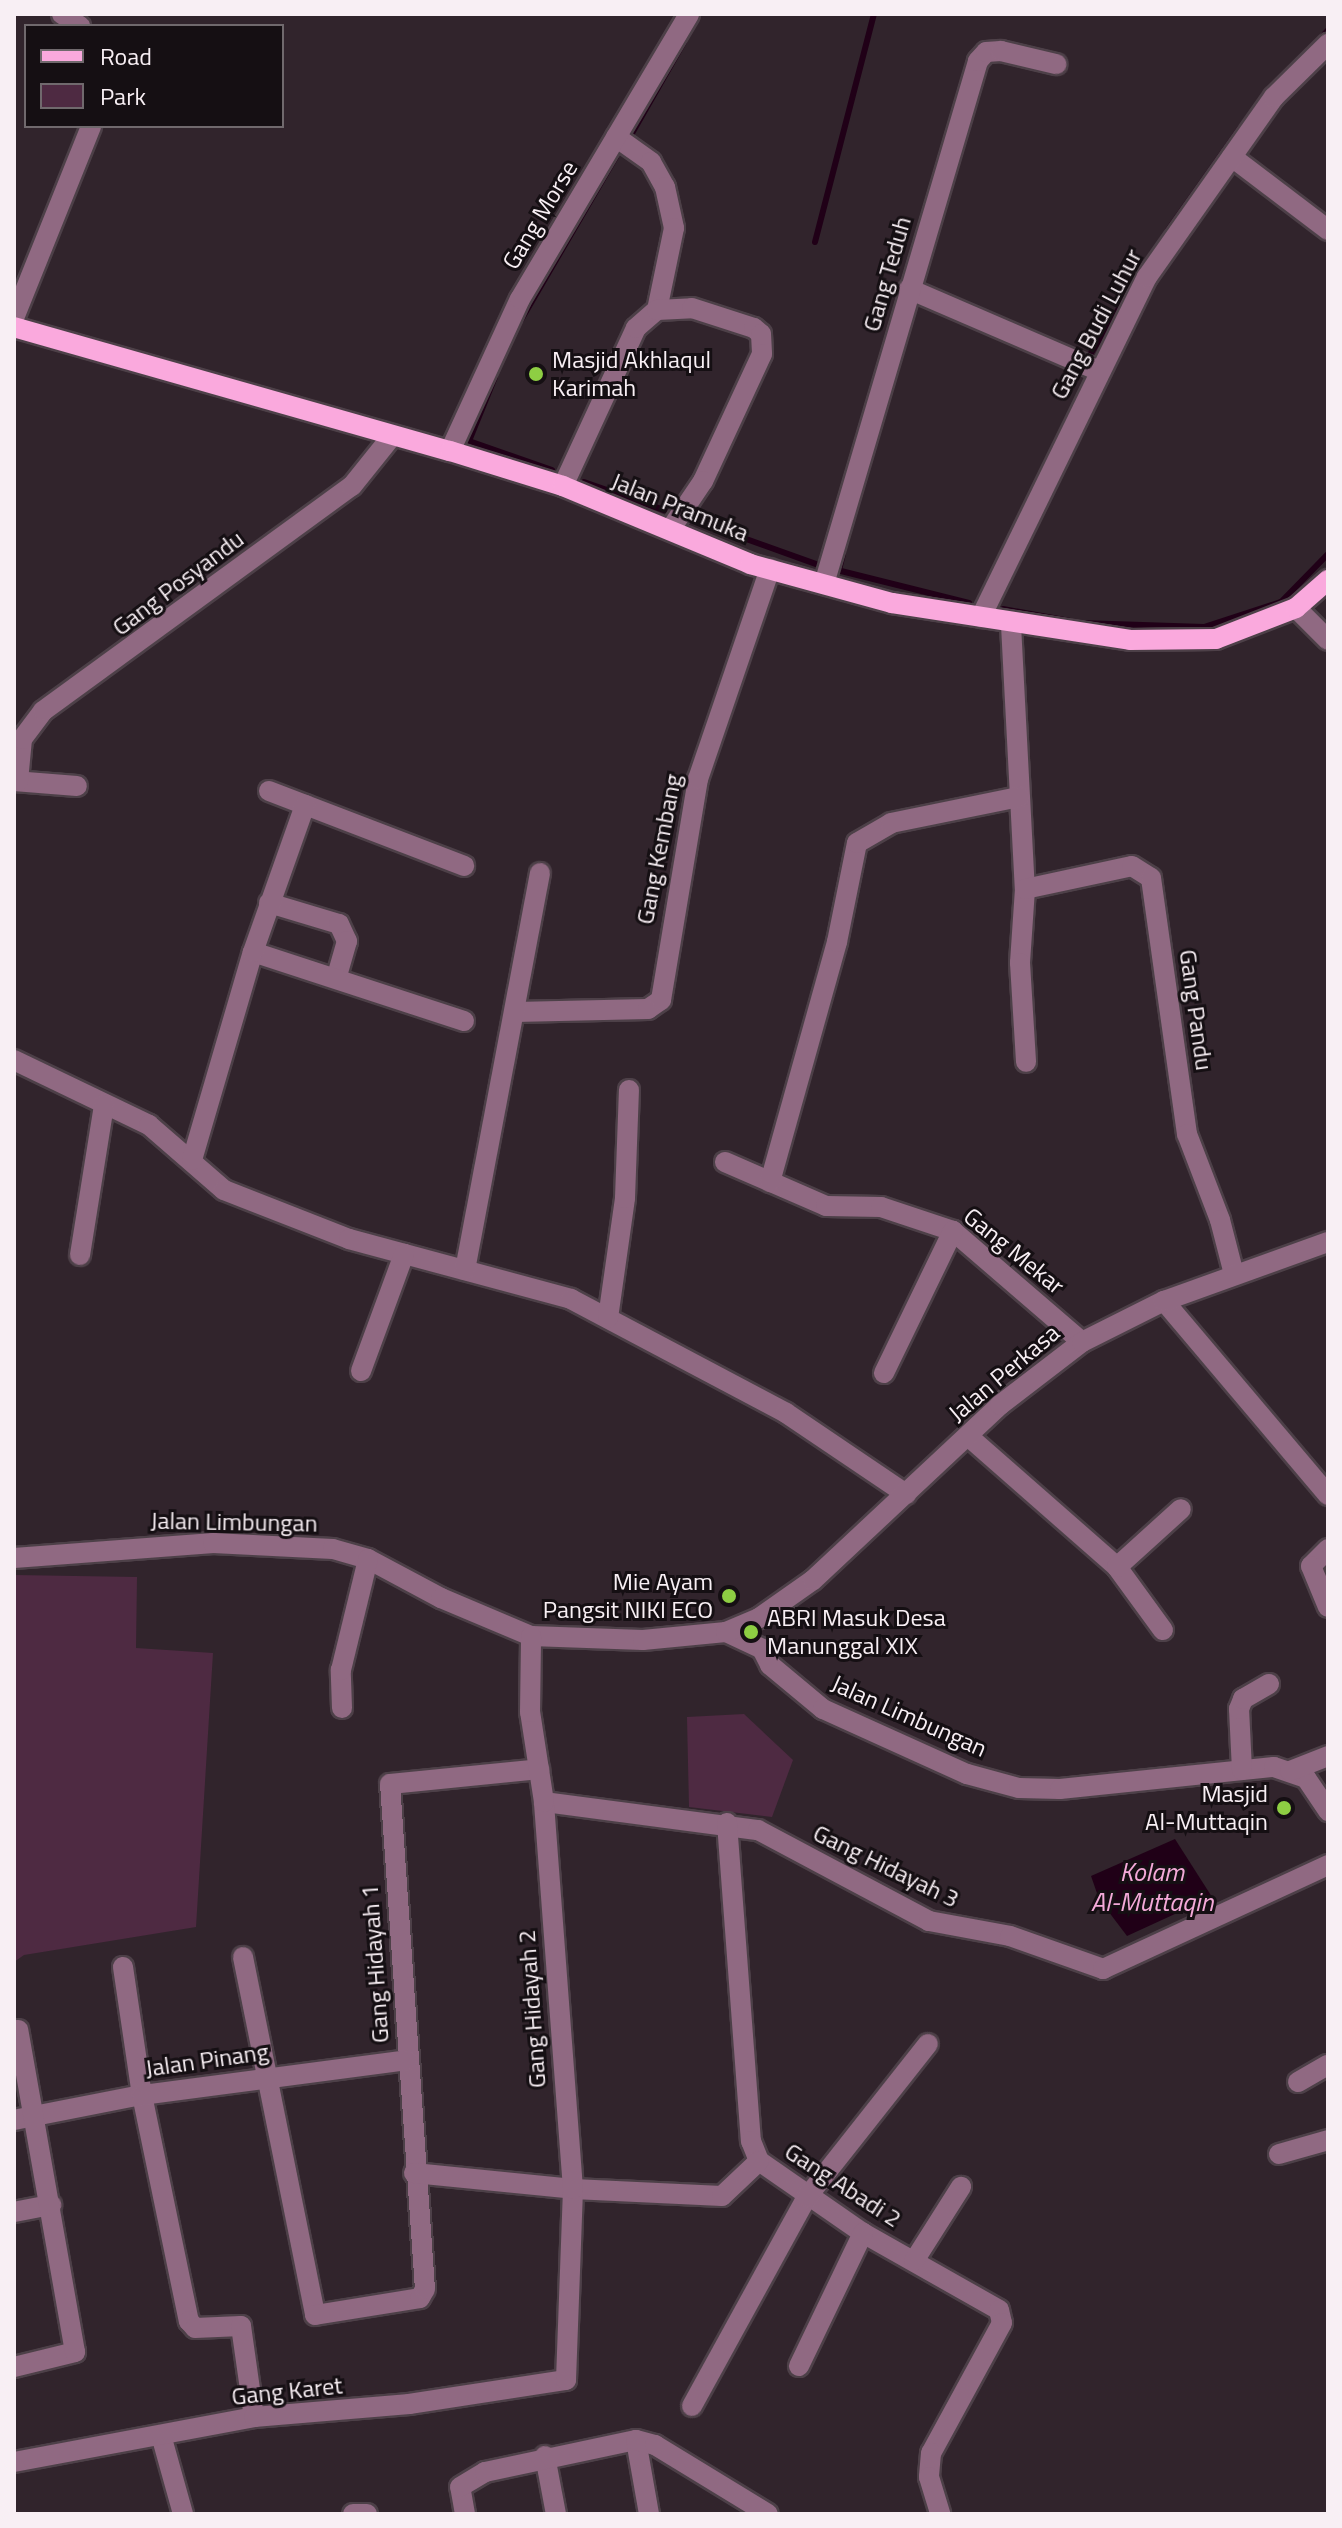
<!DOCTYPE html>
<style>
body{margin:0}
#map{position:relative;width:1342px;height:2528px;overflow:hidden;background:#31242c;font-family:"Titillium Web",sans-serif}
div>[style]{position:absolute}
.green>*{inset:0;background:#4e2a42}
.water>*{inset:0;background:#200017}
.stream>*{height:6px;margin:-3px;padding:0 3px;transform-origin:3px;border-radius:3px;background:#200017}
.roads{filter:drop-shadow(2px 0 #4d4048) drop-shadow(-2px 0 #4d4048) drop-shadow(0 2px #4d4048) drop-shadow(0 -2px #4d4048)}
.minor>*{height:20px;margin:-10px;padding:0 10px;transform-origin:10px;border-radius:10px;background:#906982}
.major>*{height:20px;margin:-10px;padding:0 10px;transform-origin:10px;border-radius:10px;background:#faa9dd}
.dots>*{width:22px;height:22px;translate:-50% -50%;box-sizing:border-box;border:4px solid #150f13;border-radius:50%}
span{translate:-50% -50%;white-space:nowrap;text-align:center;line-height:1.15;-webkit-text-stroke:6px #150f13;paint-order:stroke}
.street-label{font-size:24px;color:#f8eff4}
.poi-label{font-size:24px;color:#f8eff4}
.left{translate:0 -50%;text-align:left}
.right{translate:-100% -50%;text-align:right}
.water-label{font-size:26px;color:#f3a9d8;font-style:italic}
.frame{position:absolute;inset:0;border:16px solid #f8eff4;pointer-events:none}
.legend{position:absolute;left:24px;top:24px;width:260px;height:104px;box-sizing:border-box;background:#150f13;border:2px solid #70696d;margin:0;padding:10px 14px;list-style:none;font-size:24px;color:#f8eff4}
.legend li{display:flex;align-items:center;gap:16px;height:40px}
.legend b{width:40px;border:2px solid #70696d}
</style>
<div id="map">
<div class="green">
<div style="clip-path:polygon(14px 1575px,137px 1577px,136px 1648px,213px 1653px,196px 1927px,24px 1955px,14px 1962px)"></div>
<div style="clip-path:polygon(744px 1714px,793px 1760px,772px 1817px,689px 1807px,687px 1717px)"></div>
</div>
<div class="water">
<div style="clip-path:polygon(1175px 1839px,1212px 1897px,1127px 1936px,1099px 1899px,1091px 1876px)"></div>
</div>
<div class="stream">
<div style="left:1317px;top:42px;width:16px;rotate:-47deg"></div>
<div style="left:631px;top:135px;width:107px;rotate:-60.3deg"></div>
<div style="left:1168px;top:230px;width:125px;rotate:-54.8deg"></div>
<div style="left:815px;top:242px;width:236px;rotate:-75.5deg"></div>
<div style="left:521px;top:320px;width:189px;rotate:-59.8deg"></div>
<div style="left:1086px;top:361px;width:79px;rotate:-57.9deg"></div>
<div style="left:495px;top:377px;width:69px;rotate:112.1deg"></div>
<div style="left:469px;top:441px;width:88px;rotate:19.3deg"></div>
<div style="left:584px;top:482px;width:85px;rotate:19.3deg"></div>
<div style="left:696px;top:521px;width:127px;rotate:19.7deg"></div>
<div style="left:837px;top:570px;width:136px;rotate:14deg"></div>
<div style="left:839px;top:570px;width:16px;rotate:-76deg"></div>
<div style="left:1003px;top:609px;width:68px;rotate:10.2deg"></div>
<div style="left:1081px;top:623px;width:123px;rotate:1.9deg"></div>
<div style="left:1204px;top:627px;width:81px;rotate:-18deg"></div>
<div style="left:1281px;top:602px;width:67px;rotate:-45.6deg"></div>
</div>
<div class="roads">
<div class="minor">
<div style="left:62px;top:14px;width:22px;rotate:34deg"></div>
<div style="left:616px;top:137px;width:43px;rotate:35.5deg"></div>
<div style="left:651px;top:162px;width:29px;rotate:61deg"></div>
<div style="left:665px;top:187px;width:42px;rotate:77.6deg"></div>
<div style="left:674px;top:228px;width:84px;rotate:101.7deg"></div>
<div style="left:1232px;top:157px;width:121px;rotate:37.2deg"></div>
<div style="left:909px;top:289px;width:207px;rotate:23.3deg"></div>
<div style="left:14px;top:318px;width:207px;rotate:-68.1deg"></div>
<div style="left:450px;top:451px;width:167px;rotate:-65.3deg"></div>
<div style="left:520px;top:299px;width:331px;rotate:-59.3deg"></div>
<div style="left:563px;top:486px;width:174px;rotate:-65.2deg"></div>
<div style="left:636px;top:328px;width:28px;rotate:-41deg"></div>
<div style="left:657px;top:310px;width:35px;rotate:-3deg"></div>
<div style="left:692px;top:308px;width:65px;rotate:17.9deg"></div>
<div style="left:754px;top:328px;width:9px;rotate:41deg"></div>
<div style="left:761px;top:334px;width:20px;rotate:87deg"></div>
<div style="left:762px;top:354px;width:140px;rotate:114.9deg"></div>
<div style="left:703px;top:481px;width:59px;rotate:124deg"></div>
<div style="left:824px;top:584px;width:545px;rotate:-73.59deg"></div>
<div style="left:978px;top:61px;width:12px;rotate:-48deg"></div>
<div style="left:986px;top:52px;width:15px;rotate:-4deg"></div>
<div style="left:1001px;top:51px;width:57px;rotate:13.3deg"></div>
<div style="left:1296px;top:608px;width:45px;rotate:45deg"></div>
<div style="left:981px;top:617px;width:378px;rotate:-64deg"></div>
<div style="left:1147px;top:277px;width:220px;rotate:-54.8deg"></div>
<div style="left:1274px;top:97px;width:76px;rotate:-44.5deg"></div>
<div style="left:1011px;top:625px;width:264px;rotate:87deg"></div>
<div style="left:1025px;top:889px;width:74px;rotate:93.9deg"></div>
<div style="left:1020px;top:963px;width:99px;rotate:86.5deg"></div>
<div style="left:14px;top:781px;width:63px;rotate:4.5deg"></div>
<div style="left:18px;top:781px;width:42px;rotate:-84.6deg"></div>
<div style="left:22px;top:739px;width:35px;rotate:-53deg"></div>
<div style="left:43px;top:711px;width:382px;rotate:-36.1deg"></div>
<div style="left:352px;top:486px;width:64px;rotate:-51.3deg"></div>
<div style="left:269px;top:791px;width:209px;rotate:21deg"></div>
<div style="left:1025px;top:889px;width:109px;rotate:-12.1deg"></div>
<div style="left:1132px;top:866px;width:22px;rotate:32deg"></div>
<div style="left:1151px;top:878px;width:259px;rotate:82deg"></div>
<div style="left:1187px;top:1134px;width:92px;rotate:69deg"></div>
<div style="left:1220px;top:1220px;width:56px;rotate:75.5deg"></div>
<div style="left:269px;top:903px;width:73px;rotate:16.7deg"></div>
<div style="left:339px;top:924px;width:19px;rotate:65deg"></div>
<div style="left:347px;top:941px;width:36px;rotate:106deg"></div>
<div style="left:253px;top:952px;width:222px;rotate:18.1deg"></div>
<div style="left:515px;top:1012px;width:133px;rotate:-1.3deg"></div>
<div style="left:648px;top:1009px;width:16px;rotate:-35deg"></div>
<div style="left:661px;top:1000px;width:224px;rotate:-80.5deg"></div>
<div style="left:698px;top:779px;width:222px;rotate:-71.1deg"></div>
<div style="left:14px;top:1060px;width:150px;rotate:25.7deg"></div>
<div style="left:149px;top:1125px;width:99px;rotate:40.9deg"></div>
<div style="left:224px;top:1190px;width:134px;rotate:21.4deg"></div>
<div style="left:349px;top:1239px;width:230px;rotate:15.1deg"></div>
<div style="left:571px;top:1299px;width:243px;rotate:27.9deg"></div>
<div style="left:786px;top:1413px;width:145px;rotate:34deg"></div>
<div style="left:192px;top:1160px;width:217px;rotate:-73.7deg"></div>
<div style="left:253px;top:952px;width:156px;rotate:-70.5deg"></div>
<div style="left:725px;top:1162px;width:110px;rotate:23.5deg"></div>
<div style="left:826px;top:1206px;width:55px;rotate:1deg"></div>
<div style="left:881px;top:1207px;width:76px;rotate:18.4deg"></div>
<div style="left:953px;top:1231px;width:170px;rotate:40.7deg"></div>
<div style="left:770px;top:1182px;width:249px;rotate:-74.4deg"></div>
<div style="left:837px;top:942px;width:101px;rotate:-78.6deg"></div>
<div style="left:857px;top:843px;width:39px;rotate:-30deg"></div>
<div style="left:891px;top:823px;width:131px;rotate:-11.5deg"></div>
<div style="left:80px;top:1255px;width:152px;rotate:-80.9deg"></div>
<div style="left:465px;top:1270px;width:404px;rotate:-79.3deg"></div>
<div style="left:1164px;top:1301px;width:254px;rotate:49.8deg"></div>
<div style="left:608px;top:1318px;width:121px;rotate:-81.9deg"></div>
<div style="left:625px;top:1198px;width:108px;rotate:-87.9deg"></div>
<div style="left:361px;top:1371px;width:125px;rotate:-69.8deg"></div>
<div style="left:884px;top:1373px;width:158px;rotate:-64.1deg"></div>
<div style="left:968px;top:1436px;width:198px;rotate:41.3deg"></div>
<div style="left:1117px;top:1567px;width:78px;rotate:53.9deg"></div>
<div style="left:1328px;top:1549px;width:24px;rotate:135deg"></div>
<div style="left:1311px;top:1566px;width:44px;rotate:67.5deg"></div>
<div style="left:14px;top:1558px;width:200px;rotate:-4.3deg"></div>
<div style="left:213px;top:1543px;width:120px;rotate:2.9deg"></div>
<div style="left:333px;top:1549px;width:36px;rotate:16deg"></div>
<div style="left:368px;top:1559px;width:83px;rotate:28.1deg"></div>
<div style="left:441px;top:1598px;width:98px;rotate:22.9deg"></div>
<div style="left:531px;top:1636px;width:112px;rotate:2deg"></div>
<div style="left:643px;top:1640px;width:83px;rotate:-5.5deg"></div>
<div style="left:726px;top:1632px;width:40px;rotate:25deg"></div>
<div style="left:762px;top:1649px;width:18px;rotate:63deg"></div>
<div style="left:770px;top:1665px;width:69px;rotate:39.7deg"></div>
<div style="left:823px;top:1709px;width:158px;rotate:24.3deg"></div>
<div style="left:967px;top:1774px;width:54px;rotate:15.1deg"></div>
<div style="left:1019px;top:1788px;width:41px;rotate:1.4deg"></div>
<div style="left:1060px;top:1789px;width:215px;rotate:-5.9deg"></div>
<div style="left:1274px;top:1767px;width:34px;rotate:19deg"></div>
<div style="left:1306px;top:1778px;width:40px;rotate:56deg"></div>
<div style="left:1117px;top:1567px;width:86px;rotate:-42.2deg"></div>
<div style="left:726px;top:1632px;width:36px;rotate:-23deg"></div>
<div style="left:759px;top:1618px;width:66px;rotate:-35.1deg"></div>
<div style="left:813px;top:1580px;width:256px;rotate:-43.1deg"></div>
<div style="left:1000px;top:1405px;width:103px;rotate:-37.5deg"></div>
<div style="left:1082px;top:1342px;width:92px;rotate:-26.6deg"></div>
<div style="left:1164px;top:1301px;width:174px;rotate:-19.8deg"></div>
<div style="left:342px;top:1708px;width:38px;rotate:-92deg"></div>
<div style="left:341px;top:1670px;width:114px;rotate:-76.3deg"></div>
<div style="left:1242px;top:1770px;width:61px;rotate:-92.8deg"></div>
<div style="left:1239px;top:1709px;width:11px;rotate:-68deg"></div>
<div style="left:1243px;top:1699px;width:30px;rotate:-30deg"></div>
<div style="left:1290px;top:1771px;width:41px;rotate:-21.5deg"></div>
<div style="left:544px;top:1802px;width:216px;rotate:7.5deg"></div>
<div style="left:758px;top:1830px;width:194px;rotate:28deg"></div>
<div style="left:929px;top:1921px;width:82px;rotate:10.5deg"></div>
<div style="left:1010px;top:1936px;width:99px;rotate:19.5deg"></div>
<div style="left:1103px;top:1969px;width:248px;rotate:-24.8deg"></div>
<div style="left:727px;top:1823px;width:319px;rotate:85.7deg"></div>
<div style="left:751px;top:2141px;width:22px;rotate:68deg"></div>
<div style="left:759px;top:2161px;width:126px;rotate:34.7deg"></div>
<div style="left:863px;top:2233px;width:156px;rotate:29.5deg"></div>
<div style="left:999px;top:2310px;width:13px;rotate:77deg"></div>
<div style="left:1002px;top:2323px;width:148px;rotate:118.6deg"></div>
<div style="left:931px;top:2453px;width:24px;rotate:95deg"></div>
<div style="left:929px;top:2477px;width:39px;rotate:73deg"></div>
<div style="left:243px;top:1957px;width:365px;rotate:78.6deg"></div>
<div style="left:315px;top:2315px;width:106px;rotate:-9.2deg"></div>
<div style="left:420px;top:2298px;width:10px;rotate:-61deg"></div>
<div style="left:425px;top:2289px;width:506px;rotate:-93.96deg"></div>
<div style="left:390px;top:1784px;width:150px;rotate:-5.7deg"></div>
<div style="left:123px;top:1967px;width:129px;rotate:81.6deg"></div>
<div style="left:142px;top:2095px;width:231px;rotate:78.3deg"></div>
<div style="left:189px;top:2321px;width:9px;rotate:49deg"></div>
<div style="left:195px;top:2328px;width:46px;rotate:-2.5deg"></div>
<div style="left:241px;top:2326px;width:92px;rotate:81.9deg"></div>
<div style="left:1298px;top:2082px;width:34px;rotate:-30deg"></div>
<div style="left:14px;top:2120px;width:130px;rotate:-11.1deg"></div>
<div style="left:142px;top:2095px;width:267px;rotate:-7.5deg"></div>
<div style="left:1279px;top:2154px;width:51px;rotate:-15.9deg"></div>
<div style="left:414px;top:2173px;width:160px;rotate:5.7deg"></div>
<div style="left:573px;top:2189px;width:149px;rotate:2.7deg"></div>
<div style="left:722px;top:2196px;width:51px;rotate:-43.4deg"></div>
<div style="left:14px;top:2212px;width:38px;rotate:-11deg"></div>
<div style="left:914px;top:2261px;width:88px;rotate:-57.6deg"></div>
<div style="left:799px;top:2366px;width:148px;rotate:-64.3deg"></div>
<div style="left:14px;top:2367px;width:63px;rotate:-13.8deg"></div>
<div style="left:75px;top:2352px;width:327px;rotate:-100deg"></div>
<div style="left:692px;top:2406px;width:239px;rotate:-61.2deg"></div>
<div style="left:807px;top:2197px;width:195px;rotate:-51.7deg"></div>
<div style="left:161px;top:2435px;width:82px;rotate:74.4deg"></div>
<div style="left:545px;top:2456px;width:59px;rotate:79.3deg"></div>
<div style="left:14px;top:2462px;width:244px;rotate:-10.6deg"></div>
<div style="left:254px;top:2417px;width:156px;rotate:-4.8deg"></div>
<div style="left:409px;top:2404px;width:159px;rotate:-8.7deg"></div>
<div style="left:566px;top:2380px;width:191px;rotate:-87.9deg"></div>
<div style="left:573px;top:2189px;width:388px;rotate:-94.3deg"></div>
<div style="left:544px;top:1802px;width:91px;rotate:-98.8deg"></div>
<div style="left:530px;top:1712px;width:76px;rotate:-89.2deg"></div>
<div style="left:353px;top:2514px;width:14px"></div>
<div style="left:465px;top:2514px;width:27px;rotate:-100deg"></div>
<div style="left:460px;top:2487px;width:29px;rotate:-31deg"></div>
<div style="left:485px;top:2472px;width:154px;rotate:-12deg"></div>
<div style="left:649px;top:2514px;width:75px;rotate:-100deg"></div>
<div style="left:636px;top:2440px;width:20px;rotate:15deg"></div>
<div style="left:655px;top:2445px;width:132px;rotate:31.4deg"></div>
</div>
<div class="major">
<div style="left:14px;top:327px;width:453px;rotate:15.9deg"></div>
<div style="left:450px;top:451px;width:118px;rotate:17.2deg"></div>
<div style="left:563px;top:486px;width:203px;rotate:22.6deg"></div>
<div style="left:750px;top:564px;width:147px;rotate:15.4deg"></div>
<div style="left:892px;top:603px;width:241px;rotate:8.8deg"></div>
<div style="left:1130px;top:640px;width:86px;rotate:-0.7deg"></div>
<div style="left:1216px;top:639px;width:86px;rotate:-21.2deg"></div>
<div style="left:1296px;top:608px;width:43px;rotate:-41.2deg"></div>
</div>
</div>
<div class="dots">
<div style="left:536px;top:374px;background:#8ece43"></div>
<div style="left:729px;top:1596px;background:#8ece43"></div>
<div style="left:751px;top:1632px;background:#8ece43"></div>
<div style="left:1284px;top:1808px;background:#8ece43"></div>
</div>
<div class="street-label">
<span style="left:540px;top:215px;rotate:-59deg">Gang Morse</span>
<span style="left:887px;top:274px;rotate:-74deg">Gang Teduh</span>
<span style="left:1096px;top:324px;rotate:-62deg">Gang Budi Luhur</span>
<span style="left:680px;top:507px;rotate:22deg">Jalan Pramuka</span>
<span style="left:178px;top:583px;rotate:-37deg">Gang Posyandu</span>
<span style="left:659px;top:849px;rotate:-79deg">Gang Kembang</span>
<span style="left:1196px;top:1010px;rotate:82deg">Gang Pandu</span>
<span style="left:1014px;top:1251px;rotate:39deg">Gang Mekar</span>
<span style="left:1004px;top:1373px;rotate:-40deg">Jalan Perkasa</span>
<span style="left:234px;top:1522px;rotate:1deg">Jalan Limbungan</span>
<span style="left:909px;top:1716px;rotate:24deg">Jalan Limbungan</span>
<span style="left:886px;top:1866px;rotate:26deg">Gang Hidayah 3</span>
<span style="left:375px;top:1964px;rotate:-94deg">Gang Hidayah 1</span>
<span style="left:532px;top:2009px;rotate:-94deg">Gang Hidayah 2</span>
<span style="left:207px;top:2060px;rotate:-8deg">Jalan Pinang</span>
<span style="left:843px;top:2185px;rotate:33deg">Gang Abadi 2</span>
<span style="left:287px;top:2391px;rotate:-6deg">Gang Karet</span>
</div>
<div class="poi-label">
<span class="left" style="left:552px;top:374px">Masjid Akhlaqul<br>Karimah</span>
<span class="right" style="left:713px;top:1596px">Mie Ayam<br>Pangsit NIKI ECO</span>
<span class="left" style="left:767px;top:1632px">ABRI Masuk Desa<br>Manunggal XIX</span>
<span class="right" style="left:1268px;top:1808px">Masjid<br>Al-Muttaqin</span>
</div>
<div class="water-label">
<span style="left:1152px;top:1887px">Kolam<br>Al-Muttaqin</span>
</div>
<div class="frame"></div>
<ul class="legend">
<li><b style="height:10px;background:#faa9dd"></b>Road</li>
<li><b style="height:22px;background:#4e2a42"></b>Park</li>
</ul>
</div>
